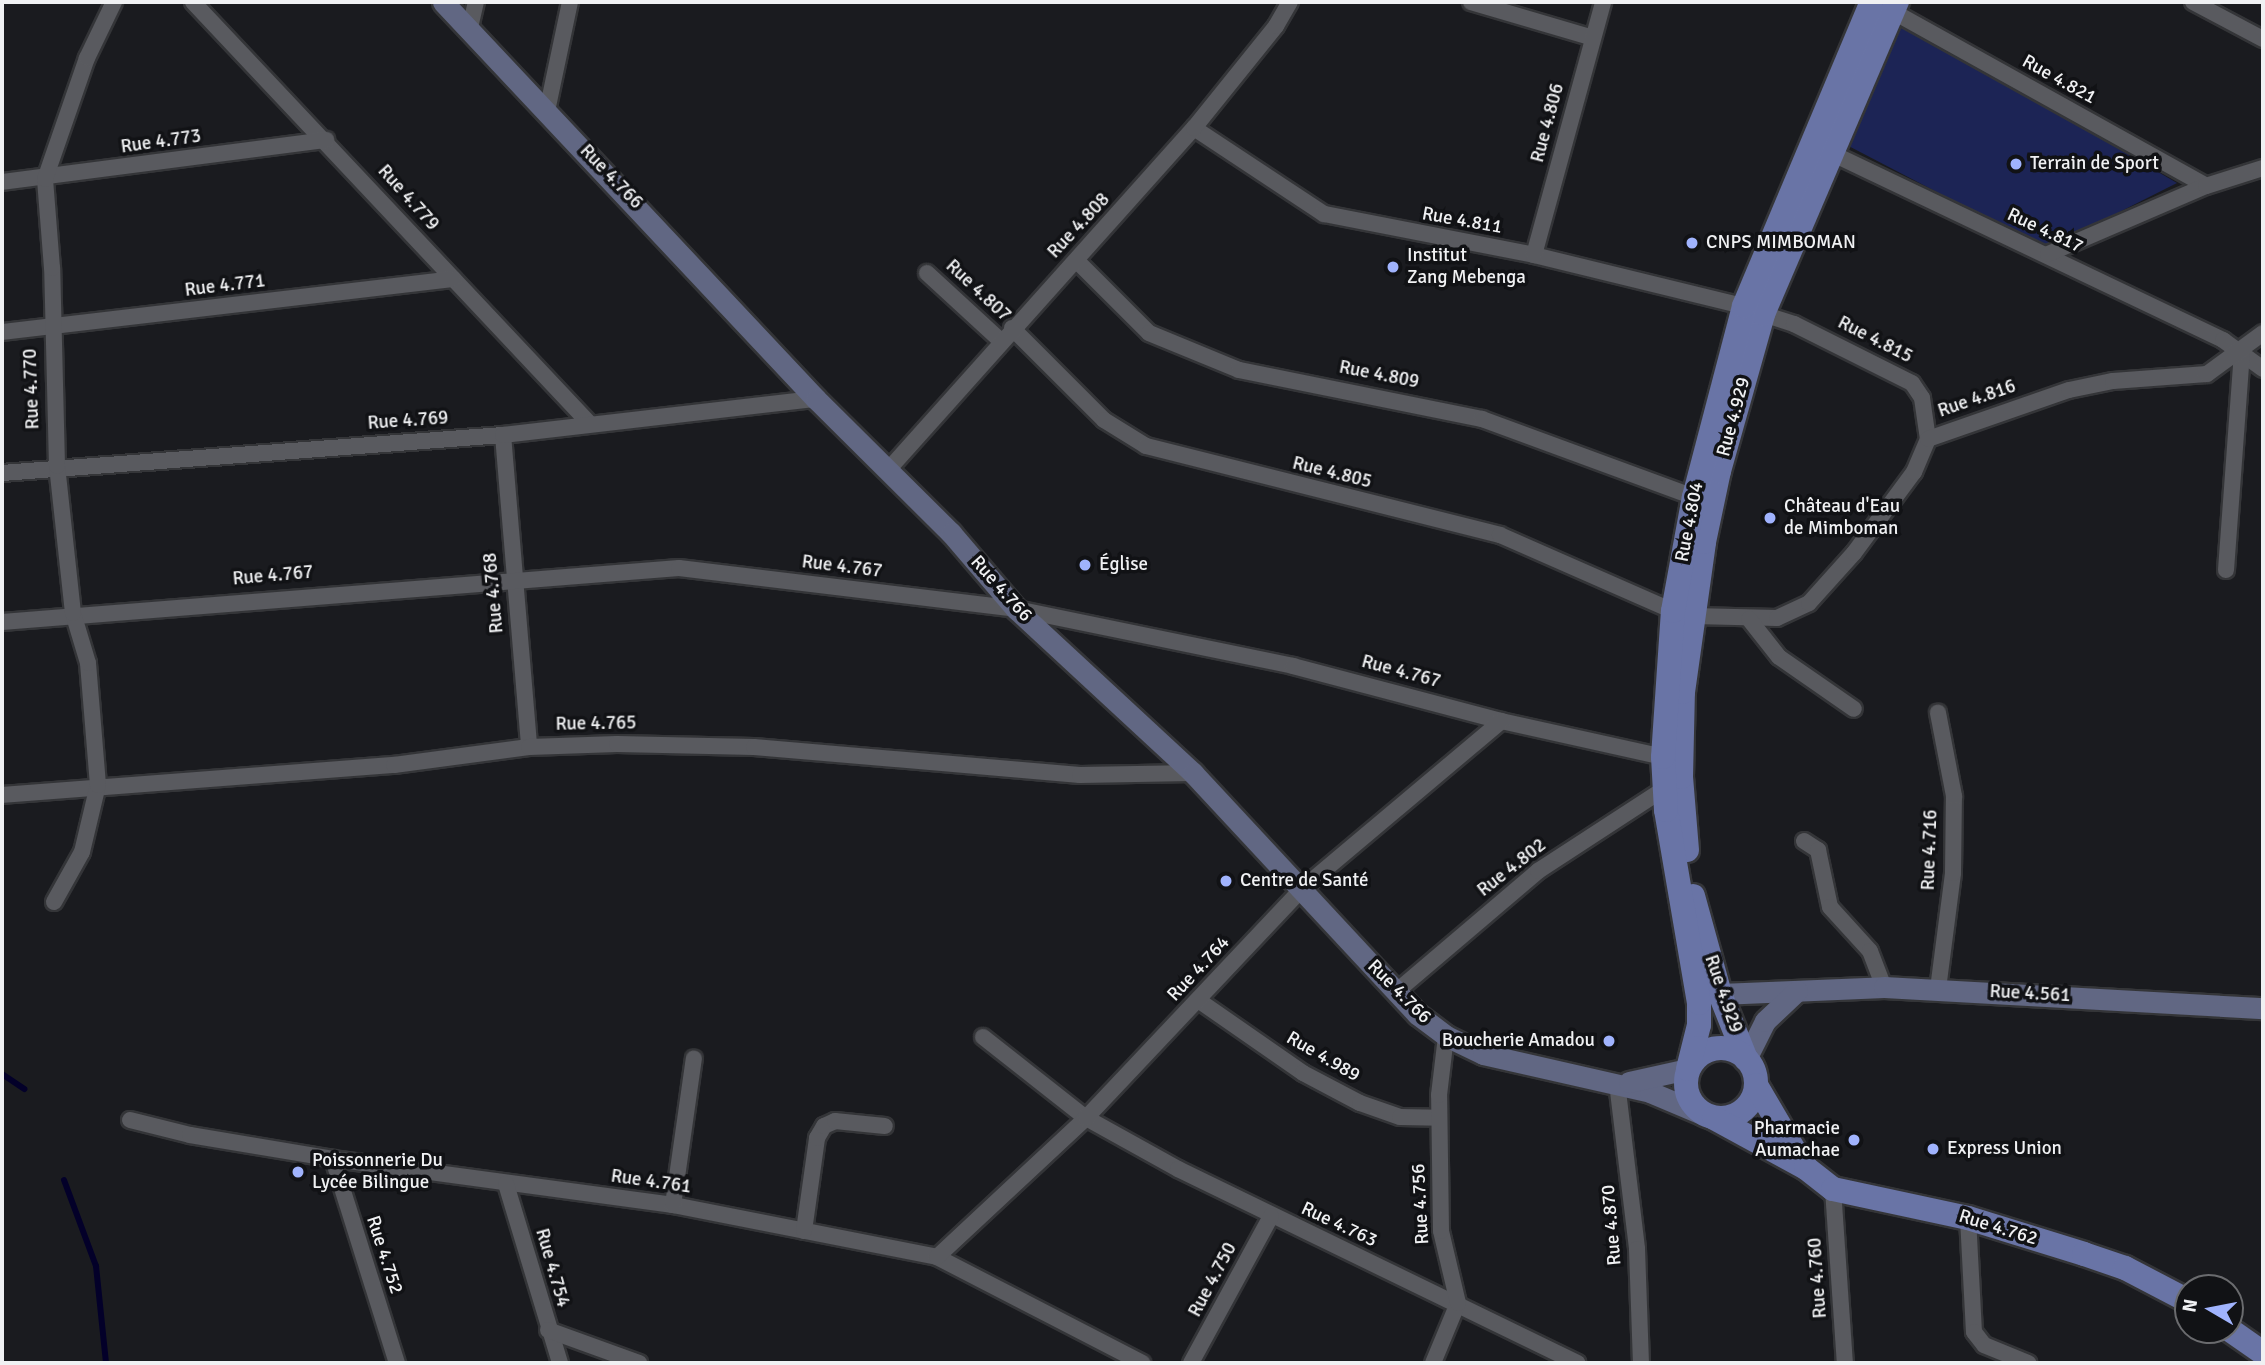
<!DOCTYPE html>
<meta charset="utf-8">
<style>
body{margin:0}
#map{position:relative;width:2265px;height:1365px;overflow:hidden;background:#1a1b1f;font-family:Signika,sans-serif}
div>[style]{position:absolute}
.green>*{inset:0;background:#1c2455}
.stream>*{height:6px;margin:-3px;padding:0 3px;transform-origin:3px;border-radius:3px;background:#030029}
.roads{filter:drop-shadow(2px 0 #343538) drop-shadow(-2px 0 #343538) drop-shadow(0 2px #343538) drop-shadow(0 -2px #343538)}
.street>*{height:16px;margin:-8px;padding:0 8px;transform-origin:8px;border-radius:8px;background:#595a5f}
.secondary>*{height:21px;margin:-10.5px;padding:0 10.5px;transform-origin:10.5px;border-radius:10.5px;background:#616783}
.primary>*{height:24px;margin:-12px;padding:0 12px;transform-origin:12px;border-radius:12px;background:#6974a6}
.primary>.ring{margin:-12px;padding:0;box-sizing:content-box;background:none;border:24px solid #6974a6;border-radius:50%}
.dots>*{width:19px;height:19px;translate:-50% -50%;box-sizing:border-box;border:4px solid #111215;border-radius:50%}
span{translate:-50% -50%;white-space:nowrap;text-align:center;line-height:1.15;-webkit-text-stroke:7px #111215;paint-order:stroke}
.street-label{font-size:19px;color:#f0f1f3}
.poi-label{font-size:19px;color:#f0f1f3}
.left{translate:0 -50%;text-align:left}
.right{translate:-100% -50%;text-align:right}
.frame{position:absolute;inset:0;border:4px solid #f0f1f3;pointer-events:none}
.north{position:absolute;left:2174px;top:1274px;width:70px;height:70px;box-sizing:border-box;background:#111215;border:2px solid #6a6b6e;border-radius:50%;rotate:280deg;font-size:19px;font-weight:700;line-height:28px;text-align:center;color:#f0f1f3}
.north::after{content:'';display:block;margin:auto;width:24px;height:32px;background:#a0b3fd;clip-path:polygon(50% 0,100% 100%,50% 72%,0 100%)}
</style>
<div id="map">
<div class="green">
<div style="clip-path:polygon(1899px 21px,2177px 183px,2046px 249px,1839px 141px)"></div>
</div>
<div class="stream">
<div style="left:2px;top:1074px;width:27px;rotate:34deg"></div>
<div style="left:64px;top:1180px;width:92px;rotate:69.6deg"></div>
<div style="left:96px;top:1266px;width:98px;rotate:84.1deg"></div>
</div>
<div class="roads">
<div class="street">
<div style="left:193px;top:2px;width:579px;rotate:46.75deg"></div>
<div style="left:1471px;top:2px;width:127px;rotate:16.4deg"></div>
<div style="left:2193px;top:2px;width:79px;rotate:27.9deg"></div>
<div style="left:1892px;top:11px;width:359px;rotate:29.1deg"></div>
<div style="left:469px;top:32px;width:31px;rotate:-77deg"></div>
<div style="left:547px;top:111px;width:111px;rotate:-78.1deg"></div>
<div style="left:1194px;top:128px;width:156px;rotate:33.5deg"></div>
<div style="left:1324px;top:214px;width:214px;rotate:11deg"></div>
<div style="left:1534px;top:255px;width:216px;rotate:13.7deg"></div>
<div style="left:1829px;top:152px;width:437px;rotate:25.5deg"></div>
<div style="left:2223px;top:340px;width:49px;rotate:35.9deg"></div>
<div style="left:2px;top:182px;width:327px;rotate:-7.4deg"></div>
<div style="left:2048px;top:254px;width:172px;rotate:-23.3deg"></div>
<div style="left:2206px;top:186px;width:60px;rotate:-17.5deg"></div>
<div style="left:1534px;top:255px;width:262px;rotate:-74.7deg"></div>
<div style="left:1078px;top:262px;width:100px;rotate:45deg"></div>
<div style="left:1149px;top:333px;width:97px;rotate:22.3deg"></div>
<div style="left:1239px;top:370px;width:248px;rotate:11.4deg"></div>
<div style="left:1482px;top:419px;width:226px;rotate:20.2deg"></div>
<div style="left:927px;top:273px;width:100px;rotate:42.6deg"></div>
<div style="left:1763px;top:314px;width:33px;rotate:18deg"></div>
<div style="left:1794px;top:324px;width:132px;rotate:26.6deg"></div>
<div style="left:1912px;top:383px;width:18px;rotate:56deg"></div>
<div style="left:1922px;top:398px;width:41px;rotate:81.7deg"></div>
<div style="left:1012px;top:328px;width:130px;rotate:45deg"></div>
<div style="left:1104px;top:420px;width:49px;rotate:31.8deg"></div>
<div style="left:1146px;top:446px;width:365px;rotate:14.1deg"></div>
<div style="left:1500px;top:535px;width:189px;rotate:23.7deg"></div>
<div style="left:2px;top:332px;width:454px;rotate:-6.7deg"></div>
<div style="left:503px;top:435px;width:313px;rotate:85.2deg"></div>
<div style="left:888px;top:470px;width:459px;rotate:-48.2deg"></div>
<div style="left:1194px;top:128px;width:131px;rotate:-51.2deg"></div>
<div style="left:1276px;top:26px;width:28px;rotate:-60deg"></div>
<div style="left:2px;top:473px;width:502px;rotate:-4.34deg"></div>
<div style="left:503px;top:435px;width:315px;rotate:-6.6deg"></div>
<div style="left:2226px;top:570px;width:220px;rotate:-85.8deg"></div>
<div style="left:1693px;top:616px;width:84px;rotate:1.4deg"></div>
<div style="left:1777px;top:618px;width:35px;rotate:-25deg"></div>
<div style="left:1809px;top:603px;width:67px;rotate:-48deg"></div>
<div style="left:1854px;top:553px;width:101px;rotate:-53.5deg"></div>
<div style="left:1914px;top:472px;width:36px;rotate:-67deg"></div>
<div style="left:1928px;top:439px;width:149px;rotate:-19.2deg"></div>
<div style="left:2069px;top:390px;width:45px;rotate:-11.6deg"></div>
<div style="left:2113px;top:381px;width:94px;rotate:-4.3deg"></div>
<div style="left:2207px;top:374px;width:69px;rotate:-36.2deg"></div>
<div style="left:1749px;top:619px;width:48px;rotate:51.7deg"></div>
<div style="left:1779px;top:657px;width:91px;rotate:34.7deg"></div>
<div style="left:2px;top:622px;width:679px;rotate:-4.56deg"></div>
<div style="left:679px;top:568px;width:339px;rotate:6.9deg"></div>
<div style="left:1016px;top:609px;width:283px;rotate:11.6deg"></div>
<div style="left:1293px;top:666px;width:215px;rotate:14.8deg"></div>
<div style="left:1501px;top:721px;width:166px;rotate:12.5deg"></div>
<div style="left:2px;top:795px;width:393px;rotate:-4.4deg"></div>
<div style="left:394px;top:765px;width:136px;rotate:-7.6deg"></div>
<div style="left:529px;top:747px;width:88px;rotate:-2deg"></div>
<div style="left:617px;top:744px;width:137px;rotate:1.3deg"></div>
<div style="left:754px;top:747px;width:327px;rotate:4.9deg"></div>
<div style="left:1080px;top:775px;width:113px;rotate:-1deg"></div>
<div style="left:1804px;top:841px;width:17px;rotate:33deg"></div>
<div style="left:1818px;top:850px;width:58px;rotate:78.1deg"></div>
<div style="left:1830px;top:907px;width:59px;rotate:47.7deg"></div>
<div style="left:1870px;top:951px;width:39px;rotate:69deg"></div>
<div style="left:54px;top:902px;width:57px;rotate:-60.8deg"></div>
<div style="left:82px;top:852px;width:69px;rotate:-76.6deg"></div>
<div style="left:98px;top:785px;width:122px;rotate:-94.7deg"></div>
<div style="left:88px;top:663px;width:52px;rotate:-106.7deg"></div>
<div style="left:73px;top:613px;width:148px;rotate:-96.2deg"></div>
<div style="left:57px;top:466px;width:198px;rotate:-91.4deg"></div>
<div style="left:52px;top:268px;width:89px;rotate:-94.5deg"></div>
<div style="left:45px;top:179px;width:128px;rotate:-70.9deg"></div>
<div style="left:87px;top:58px;width:62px;rotate:-64.3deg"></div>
<div style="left:1938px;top:989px;width:117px;rotate:-82.6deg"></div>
<div style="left:1953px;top:873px;width:77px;rotate:-89.3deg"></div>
<div style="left:1954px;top:796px;width:85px;rotate:-100.9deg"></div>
<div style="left:1396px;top:992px;width:187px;rotate:-40.4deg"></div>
<div style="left:1538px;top:871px;width:150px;rotate:-33.1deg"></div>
<div style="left:1198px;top:1000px;width:128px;rotate:34.8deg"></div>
<div style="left:1303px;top:1073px;width:64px;rotate:27.8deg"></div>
<div style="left:1360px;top:1103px;width:42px;rotate:19.3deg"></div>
<div style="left:1400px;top:1117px;width:39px;rotate:1deg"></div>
<div style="left:983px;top:1037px;width:131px;rotate:38.2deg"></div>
<div style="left:1086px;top:1118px;width:105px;rotate:29deg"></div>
<div style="left:1178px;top:1169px;width:444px;rotate:25.9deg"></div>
<div style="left:1617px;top:1083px;width:167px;rotate:83.1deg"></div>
<div style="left:1637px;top:1249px;width:114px;rotate:88deg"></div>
<div style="left:130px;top:1120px;width:62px;rotate:14deg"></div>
<div style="left:190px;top:1135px;width:145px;rotate:9.5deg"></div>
<div style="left:333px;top:1159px;width:343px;rotate:7.7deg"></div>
<div style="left:673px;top:1205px;width:269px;rotate:11.1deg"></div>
<div style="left:937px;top:1257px;width:231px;rotate:27.3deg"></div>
<div style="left:333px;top:1159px;width:214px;rotate:72.6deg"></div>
<div style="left:506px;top:1184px;width:187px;rotate:73.2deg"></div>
<div style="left:1833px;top:1189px;width:174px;rotate:86.1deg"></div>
<div style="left:673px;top:1205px;width:148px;rotate:-81.9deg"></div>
<div style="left:1968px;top:1218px;width:114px;rotate:87deg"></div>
<div style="left:1974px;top:1332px;width:16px;rotate:52deg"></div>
<div style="left:1984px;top:1345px;width:48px;rotate:22.2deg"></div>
<div style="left:804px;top:1231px;width:94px;rotate:-82deg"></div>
<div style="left:817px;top:1138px;width:14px;rotate:-60deg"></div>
<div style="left:824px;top:1126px;width:12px;rotate:-24deg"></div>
<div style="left:835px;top:1121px;width:50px;rotate:5.7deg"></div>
<div style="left:937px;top:1257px;width:204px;rotate:-43deg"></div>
<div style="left:1086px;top:1118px;width:316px;rotate:-46.7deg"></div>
<div style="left:1303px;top:888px;width:259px;rotate:-40.1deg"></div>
<div style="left:548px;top:1330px;width:97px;rotate:19.9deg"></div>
<div style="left:1191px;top:1363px;width:167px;rotate:-61.4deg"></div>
<div style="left:1433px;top:1363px;width:65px;rotate:-67.4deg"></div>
<div style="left:1458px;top:1303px;width:74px;rotate:-103.3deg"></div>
<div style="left:1441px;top:1231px;width:136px;rotate:-90.8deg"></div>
<div style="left:1439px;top:1095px;width:59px;rotate:-83.2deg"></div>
</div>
<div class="secondary">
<div style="left:443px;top:2px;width:545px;rotate:46.79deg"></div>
<div style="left:816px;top:399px;width:190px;rotate:44.8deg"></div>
<div style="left:951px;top:533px;width:100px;rotate:49.5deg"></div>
<div style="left:1016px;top:609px;width:241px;rotate:42.8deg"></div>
<div style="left:1193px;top:773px;width:329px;rotate:47.1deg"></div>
<div style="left:1417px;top:1014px;width:36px;rotate:37deg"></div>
<div style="left:1446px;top:1036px;width:41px;rotate:25.9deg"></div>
<div style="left:1483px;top:1054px;width:171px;rotate:12.8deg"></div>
<div style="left:1650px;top:1092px;width:56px;rotate:22.9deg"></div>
<div style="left:1720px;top:994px;width:164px;rotate:-2.4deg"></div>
<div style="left:1884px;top:987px;width:380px;rotate:3.2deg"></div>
<div style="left:1746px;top:1059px;width:42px;rotate:-63.4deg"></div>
<div style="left:1765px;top:1021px;width:44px;rotate:-43.2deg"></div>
<div style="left:1629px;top:1082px;width:60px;rotate:-12.4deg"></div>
</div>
<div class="primary">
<div style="left:1687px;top:850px;width:73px;rotate:-94.7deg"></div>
<div style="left:1681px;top:777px;width:85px;rotate:-88.7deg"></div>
<div style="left:1683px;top:692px;width:151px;rotate:-82deg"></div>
<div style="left:1704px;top:542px;width:73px;rotate:-78.1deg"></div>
<div style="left:1719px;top:471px;width:163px;rotate:-74.3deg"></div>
<div style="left:1763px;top:314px;width:340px;rotate:-66.8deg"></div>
<div style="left:1693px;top:896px;width:102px;rotate:74.6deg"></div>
<div style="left:1720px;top:994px;width:70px;rotate:68.2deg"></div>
<div class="ring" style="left:1686px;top:1048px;width:46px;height:46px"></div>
<div style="left:1688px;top:1069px;width:45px;rotate:-76deg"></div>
<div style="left:1699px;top:1025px;width:22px;rotate:-90deg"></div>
<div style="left:1699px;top:1003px;width:196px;rotate:-99.7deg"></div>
<div style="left:1666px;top:810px;width:53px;rotate:-93.2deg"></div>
<div style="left:1663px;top:757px;width:146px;rotate:-86.1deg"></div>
<div style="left:1673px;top:611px;width:116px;rotate:-79.6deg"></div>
<div style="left:1694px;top:497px;width:197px;rotate:-75.3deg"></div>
<div style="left:1744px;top:306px;width:330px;rotate:-67.2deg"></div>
<div style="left:1756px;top:1085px;width:93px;rotate:59.6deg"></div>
<div style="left:1714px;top:1118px;width:105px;rotate:28.5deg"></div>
<div style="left:1806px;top:1168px;width:34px;rotate:38deg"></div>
<div style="left:1833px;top:1189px;width:138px;rotate:12.1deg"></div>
<div style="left:1968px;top:1218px;width:121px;rotate:17.2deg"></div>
<div style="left:2084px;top:1254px;width:43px;rotate:18.9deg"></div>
<div style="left:2125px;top:1268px;width:71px;rotate:27.6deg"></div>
<div style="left:2230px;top:1330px;width:40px;rotate:34.9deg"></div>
</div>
</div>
<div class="dots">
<div style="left:2016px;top:164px;background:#a0b3fd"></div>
<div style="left:1692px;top:243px;background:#a0b3fd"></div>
<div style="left:1393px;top:267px;background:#a0b3fd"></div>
<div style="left:1770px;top:518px;background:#a0b3fd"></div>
<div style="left:1085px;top:565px;background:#a0b3fd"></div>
<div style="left:1226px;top:881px;background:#a0b3fd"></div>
<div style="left:1609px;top:1041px;background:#a0b3fd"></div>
<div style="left:1854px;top:1140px;background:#a0b3fd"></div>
<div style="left:1933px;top:1149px;background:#a0b3fd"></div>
<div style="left:298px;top:1172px;background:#a0b3fd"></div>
</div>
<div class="street-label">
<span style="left:2059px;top:80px;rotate:29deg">Rue 4.821</span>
<span style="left:1548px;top:123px;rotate:-75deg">Rue 4.806</span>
<span style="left:161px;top:142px;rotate:-8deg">Rue 4.773</span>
<span style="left:611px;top:177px;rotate:46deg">Rue 4.766</span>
<span style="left:408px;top:198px;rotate:48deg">Rue 4.779</span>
<span style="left:1462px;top:221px;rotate:10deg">Rue 4.811</span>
<span style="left:1079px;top:226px;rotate:-47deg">Rue 4.808</span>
<span style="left:2045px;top:231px;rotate:25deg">Rue 4.817</span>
<span style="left:225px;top:286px;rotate:-7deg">Rue 4.771</span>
<span style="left:978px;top:291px;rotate:43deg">Rue 4.807</span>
<span style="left:1875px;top:340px;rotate:27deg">Rue 4.815</span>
<span style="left:1379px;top:375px;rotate:11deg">Rue 4.809</span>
<span style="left:32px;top:389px;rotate:-92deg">Rue 4.770</span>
<span style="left:1977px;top:399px;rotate:-19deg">Rue 4.816</span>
<span style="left:1734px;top:417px;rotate:-75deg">Rue 4.929</span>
<span style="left:408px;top:421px;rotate:-4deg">Rue 4.769</span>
<span style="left:1332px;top:473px;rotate:14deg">Rue 4.805</span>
<span style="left:1690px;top:522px;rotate:-79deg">Rue 4.804</span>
<span style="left:842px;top:567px;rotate:7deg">Rue 4.767</span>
<span style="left:273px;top:576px;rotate:-5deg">Rue 4.767</span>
<span style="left:1001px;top:589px;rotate:48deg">Rue 4.766</span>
<span style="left:494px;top:593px;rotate:-95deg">Rue 4.768</span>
<span style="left:1401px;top:672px;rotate:15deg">Rue 4.767</span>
<span style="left:596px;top:724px;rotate:-1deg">Rue 4.765</span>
<span style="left:1930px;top:850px;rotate:-88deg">Rue 4.716</span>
<span style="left:1512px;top:868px;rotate:-38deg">Rue 4.802</span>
<span style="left:1199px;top:969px;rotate:-47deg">Rue 4.764</span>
<span style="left:1399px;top:992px;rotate:45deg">Rue 4.766</span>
<span style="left:1723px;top:994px;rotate:71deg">Rue 4.929</span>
<span style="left:2030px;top:994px;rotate:3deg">Rue 4.561</span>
<span style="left:1323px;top:1057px;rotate:30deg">Rue 4.989</span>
<span style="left:651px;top:1182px;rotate:8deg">Rue 4.761</span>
<span style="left:1421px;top:1204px;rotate:-93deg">Rue 4.756</span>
<span style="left:1339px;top:1225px;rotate:25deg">Rue 4.763</span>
<span style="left:1612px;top:1225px;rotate:-95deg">Rue 4.870</span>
<span style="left:1998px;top:1228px;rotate:17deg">Rue 4.762</span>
<span style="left:384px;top:1255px;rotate:72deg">Rue 4.752</span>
<span style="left:552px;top:1268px;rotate:74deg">Rue 4.754</span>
<span style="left:1818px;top:1278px;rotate:-94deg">Rue 4.760</span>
<span style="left:1213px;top:1280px;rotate:-62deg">Rue 4.750</span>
</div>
<div class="poi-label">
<span class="left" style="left:2030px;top:164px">Terrain de Sport</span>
<span class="left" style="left:1706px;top:243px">CNPS MIMBOMAN</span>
<span class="left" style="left:1407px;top:267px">Institut<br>Zang Mebenga</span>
<span class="left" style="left:1784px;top:518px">Château d'Eau<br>de Mimboman</span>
<span class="left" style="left:1099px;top:565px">Église</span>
<span class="left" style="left:1240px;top:881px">Centre de Santé</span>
<span class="right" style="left:1595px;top:1041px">Boucherie Amadou</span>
<span class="right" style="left:1840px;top:1140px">Pharmacie<br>Aumachae</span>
<span class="left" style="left:1947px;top:1149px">Express Union</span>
<span class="left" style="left:312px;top:1172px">Poissonnerie Du<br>Lycée Bilingue</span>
</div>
<div class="frame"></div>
<div class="north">N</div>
</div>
